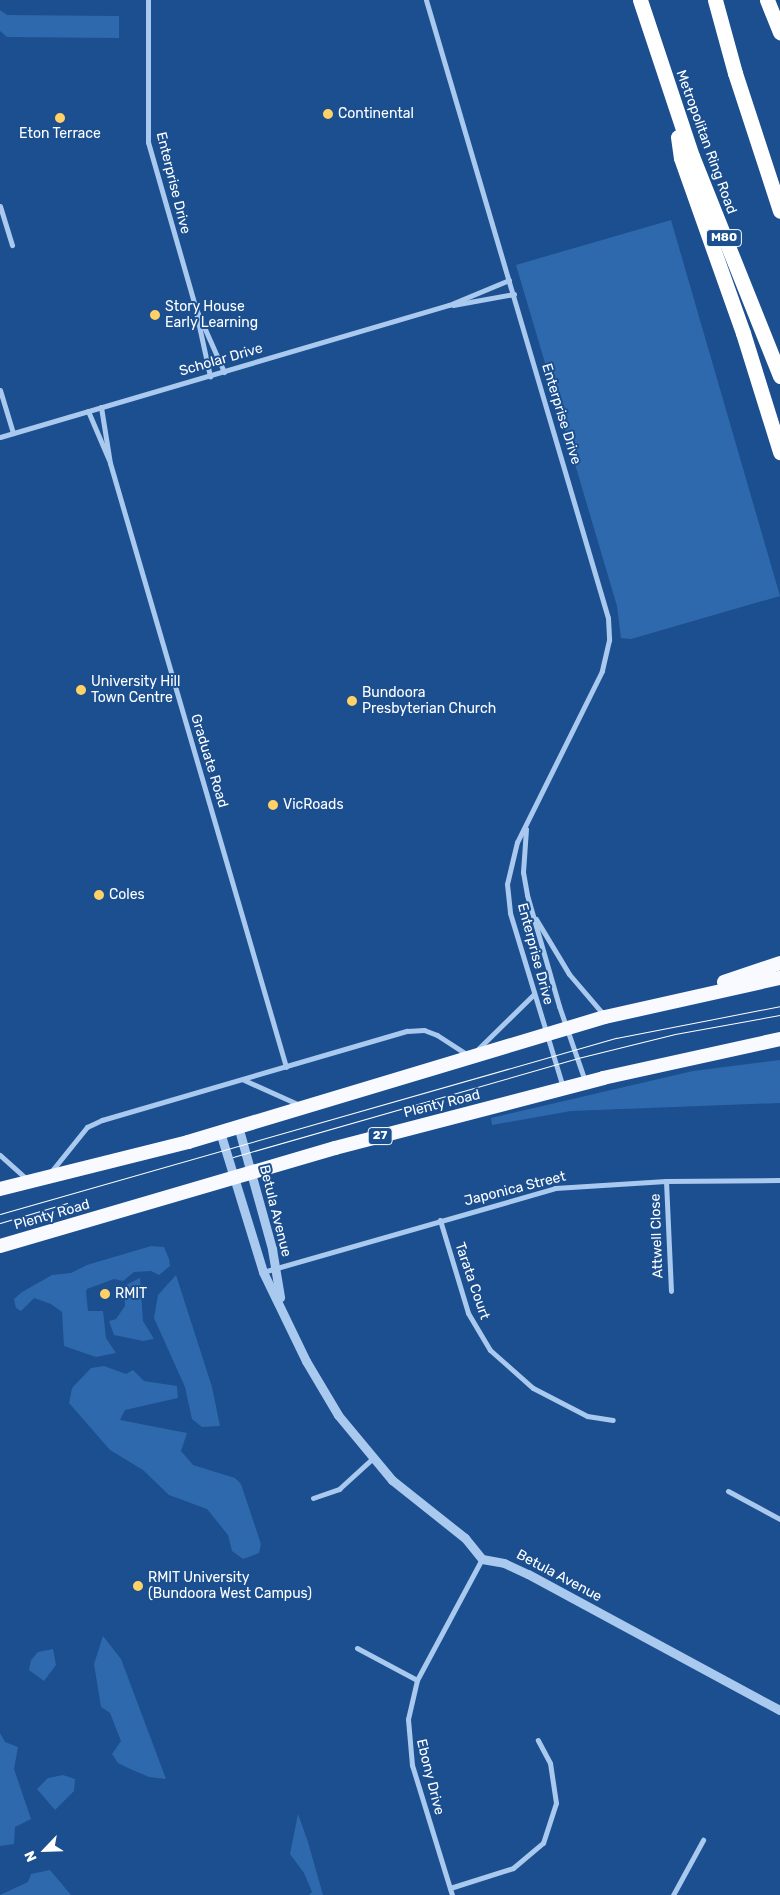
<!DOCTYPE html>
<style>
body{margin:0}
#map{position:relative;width:780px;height:1895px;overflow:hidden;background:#1b4f8f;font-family:Rubik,sans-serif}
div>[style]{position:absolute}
.green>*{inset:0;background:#2e69ad}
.minor>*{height:5px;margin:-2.5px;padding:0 2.5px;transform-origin:2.5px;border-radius:2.5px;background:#a9c9ee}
.tertiary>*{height:9px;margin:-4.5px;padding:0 4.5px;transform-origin:4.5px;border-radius:4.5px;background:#a9c9ee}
.trunk>*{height:14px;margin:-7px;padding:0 7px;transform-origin:7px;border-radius:7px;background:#f8faff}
.motorway>*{height:15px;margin:-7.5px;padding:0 7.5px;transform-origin:7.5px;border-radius:7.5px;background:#fff}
.tram>*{height:1px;margin:-0.5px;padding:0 0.5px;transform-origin:0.5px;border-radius:0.5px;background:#fff}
.dots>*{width:14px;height:14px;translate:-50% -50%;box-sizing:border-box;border:2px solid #1b4f8f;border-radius:50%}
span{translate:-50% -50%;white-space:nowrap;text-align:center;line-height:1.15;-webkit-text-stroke:4px #1b4f8f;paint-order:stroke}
.shield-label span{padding:1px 4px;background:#1b4f8f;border:1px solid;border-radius:4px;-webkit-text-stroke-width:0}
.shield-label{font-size:12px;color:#fff;font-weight:700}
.poi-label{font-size:14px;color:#fff}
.left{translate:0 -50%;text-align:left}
.street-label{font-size:14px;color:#fff}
.north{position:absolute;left:20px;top:1825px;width:50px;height:50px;-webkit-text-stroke:4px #1b4f8f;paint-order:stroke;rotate:246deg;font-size:14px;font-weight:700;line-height:20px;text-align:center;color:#fff}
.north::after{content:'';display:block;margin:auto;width:18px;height:22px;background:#fff;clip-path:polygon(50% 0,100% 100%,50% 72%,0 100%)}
</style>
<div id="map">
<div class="green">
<div style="clip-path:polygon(0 10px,7px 15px,119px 16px,119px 38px,7px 37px,0 31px)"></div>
<div style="clip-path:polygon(671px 220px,780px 596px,631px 639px,621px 638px,617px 606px,516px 265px)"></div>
<div style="clip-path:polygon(780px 1060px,780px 1103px,571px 1111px,492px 1125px,491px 1118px,693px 1071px)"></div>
<div style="clip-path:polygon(151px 1246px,164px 1247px,169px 1259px,170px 1266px,159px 1275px,151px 1271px,134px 1272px,123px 1281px,114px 1279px,87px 1289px,86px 1292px,88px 1311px,103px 1311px,106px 1338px,116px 1353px,96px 1357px,64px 1346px,62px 1312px,51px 1304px,34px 1298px,21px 1311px,16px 1308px,14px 1299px,22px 1292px,52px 1275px,71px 1273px,87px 1265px)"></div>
<div style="clip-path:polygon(176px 1275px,212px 1387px,220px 1426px,202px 1427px,192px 1419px,185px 1387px,154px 1318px,158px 1295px)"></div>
<div style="clip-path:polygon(140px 1278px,143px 1321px,154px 1339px,143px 1341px,114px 1335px,109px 1321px,116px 1319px,125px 1306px,124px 1286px)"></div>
<div style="clip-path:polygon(104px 1366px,126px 1374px,133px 1370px,144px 1381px,177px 1386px,178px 1398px,125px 1410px,120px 1420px,187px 1433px,181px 1451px,193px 1465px,235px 1478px,241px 1484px,261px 1544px,259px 1553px,243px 1559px,232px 1551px,228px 1535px,207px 1509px,169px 1495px,143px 1470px,110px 1450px,69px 1403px,72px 1388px,91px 1368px)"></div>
<div style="clip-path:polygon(103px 1636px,121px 1659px,166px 1779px,149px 1777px,128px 1768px,118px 1763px,112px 1754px,121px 1741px,110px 1713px,101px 1707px,94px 1664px)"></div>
<div style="clip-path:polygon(53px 1649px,56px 1665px,44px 1681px,29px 1670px,31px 1660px,38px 1652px)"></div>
<div style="clip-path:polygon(0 1733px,5px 1742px,18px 1747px,14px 1769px,31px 1819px,15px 1827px,14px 1844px,0 1846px)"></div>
<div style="clip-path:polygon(63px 1775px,75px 1779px,74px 1791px,55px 1810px,37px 1789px,48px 1778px)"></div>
<div style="clip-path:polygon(298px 1814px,308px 1842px,323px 1895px,309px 1895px,312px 1892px,304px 1873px,290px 1854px)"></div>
<div style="clip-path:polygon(50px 1870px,71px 1895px,0 1895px,28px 1882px,31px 1874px)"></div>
</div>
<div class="minor">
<div style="left:148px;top:0;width:142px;rotate:90deg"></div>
<div style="left:148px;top:142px;width:174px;rotate:74deg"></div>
<div style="left:196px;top:309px;width:69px;rotate:66deg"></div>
<div style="left:426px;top:0;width:644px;rotate:73.59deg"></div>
<div style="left:608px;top:618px;width:22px;rotate:87deg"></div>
<div style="left:609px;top:640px;width:32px;rotate:103deg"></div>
<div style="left:602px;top:671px;width:191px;rotate:116.4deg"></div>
<div style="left:517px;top:842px;width:43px;rotate:103.4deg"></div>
<div style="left:507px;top:884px;width:29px;rotate:84deg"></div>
<div style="left:510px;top:913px;width:182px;rotate:73.1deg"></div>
<div style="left:0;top:206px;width:41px;rotate:72.9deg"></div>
<div style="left:453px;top:305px;width:62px;rotate:-10.2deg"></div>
<div style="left:196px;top:312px;width:66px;rotate:77.7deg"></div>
<div style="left:0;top:390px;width:45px;rotate:73.2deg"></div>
<div style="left:101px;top:407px;width:57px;rotate:80.9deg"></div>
<div style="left:110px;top:463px;width:629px;rotate:73.75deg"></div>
<div style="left:88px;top:411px;width:53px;rotate:66.8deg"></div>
<div style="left:0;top:437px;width:468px;rotate:-16.4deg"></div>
<div style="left:449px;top:305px;width:65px;rotate:-22.6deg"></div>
<div style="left:526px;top:829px;width:43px;rotate:94deg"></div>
<div style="left:523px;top:872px;width:23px;rotate:80deg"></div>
<div style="left:527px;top:895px;width:116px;rotate:73.9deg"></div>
<div style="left:559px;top:1006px;width:79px;rotate:70.9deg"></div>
<div style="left:536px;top:919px;width:64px;rotate:59deg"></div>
<div style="left:569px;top:974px;width:54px;rotate:49.5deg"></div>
<div style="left:476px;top:1051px;width:81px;rotate:-44.5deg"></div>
<div style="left:244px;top:1080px;width:61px;rotate:24.1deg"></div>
<div style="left:0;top:1155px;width:36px;rotate:42deg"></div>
<div style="left:50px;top:1173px;width:59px;rotate:-51.2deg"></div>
<div style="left:87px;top:1127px;width:17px;rotate:-25deg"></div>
<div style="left:102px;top:1120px;width:318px;rotate:-16.3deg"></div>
<div style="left:407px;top:1031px;width:17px;rotate:-3deg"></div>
<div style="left:424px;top:1030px;width:14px;rotate:21deg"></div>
<div style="left:437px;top:1035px;width:37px;rotate:33deg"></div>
<div style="left:666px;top:1181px;width:110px;rotate:87.4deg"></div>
<div style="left:440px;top:1220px;width:97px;rotate:73.2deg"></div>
<div style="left:468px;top:1313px;width:43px;rotate:59.3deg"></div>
<div style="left:490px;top:1350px;width:57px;rotate:41.5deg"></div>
<div style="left:533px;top:1388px;width:61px;rotate:27.4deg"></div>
<div style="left:587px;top:1416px;width:26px;rotate:9deg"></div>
<div style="left:263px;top:1272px;width:304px;rotate:-16deg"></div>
<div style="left:555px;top:1188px;width:111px;rotate:-3.6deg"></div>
<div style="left:666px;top:1181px;width:114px;rotate:-0.5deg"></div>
<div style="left:728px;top:1491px;width:59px;rotate:28.3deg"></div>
<div style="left:313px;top:1498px;width:28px;rotate:-19deg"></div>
<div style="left:339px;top:1489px;width:45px;rotate:-42.3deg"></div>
<div style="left:357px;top:1648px;width:68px;rotate:28.1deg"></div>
<div style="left:450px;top:1888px;width:66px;rotate:-17.6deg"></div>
<div style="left:513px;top:1868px;width:39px;rotate:-40deg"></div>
<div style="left:543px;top:1843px;width:42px;rotate:-72deg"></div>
<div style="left:556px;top:1803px;width:40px;rotate:-98.5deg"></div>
<div style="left:550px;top:1763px;width:26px;rotate:-118deg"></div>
<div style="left:452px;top:1895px;width:136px;rotate:-107.1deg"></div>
<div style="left:412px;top:1765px;width:46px;rotate:-95deg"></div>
<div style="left:408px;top:1719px;width:40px;rotate:-77deg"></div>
<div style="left:417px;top:1680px;width:137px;rotate:-61.8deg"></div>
<div style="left:673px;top:1895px;width:63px;rotate:-61.4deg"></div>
</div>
<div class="tertiary">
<div style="left:238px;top:1126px;width:128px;rotate:74.5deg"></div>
<div style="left:272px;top:1249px;width:49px;rotate:80.5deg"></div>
<div style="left:220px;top:1132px;width:146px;rotate:72.9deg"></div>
<div style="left:263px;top:1272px;width:99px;rotate:64.2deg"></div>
<div style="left:306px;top:1361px;width:63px;rotate:59.3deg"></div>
<div style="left:338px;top:1415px;width:85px;rotate:50.3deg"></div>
<div style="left:392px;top:1480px;width:93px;rotate:38.5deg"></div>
<div style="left:465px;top:1538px;width:27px;rotate:51deg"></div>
<div style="left:482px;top:1559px;width:22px;rotate:10deg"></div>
<div style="left:504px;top:1563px;width:26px;rotate:25deg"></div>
<div style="left:528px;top:1574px;width:286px;rotate:28.4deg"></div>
</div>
<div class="trunk">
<div style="left:724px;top:982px;width:59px;rotate:-18.7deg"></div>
<div style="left:0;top:1189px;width:194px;rotate:-14deg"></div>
<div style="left:188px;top:1142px;width:435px;rotate:-16.7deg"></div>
<div style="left:605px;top:1017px;width:179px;rotate:-12.6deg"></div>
<div style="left:0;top:1246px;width:349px;rotate:-16.3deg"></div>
<div style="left:335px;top:1148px;width:277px;rotate:-14.6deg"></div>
<div style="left:603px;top:1078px;width:181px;rotate:-12.4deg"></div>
</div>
<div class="motorway">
<div style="left:640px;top:0;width:164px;rotate:71.6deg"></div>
<div style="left:692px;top:156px;width:237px;rotate:68.2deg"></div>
<div style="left:715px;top:0;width:76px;rotate:74.7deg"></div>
<div style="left:735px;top:73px;width:145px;rotate:71.9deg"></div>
<div style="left:767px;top:0;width:35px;rotate:68deg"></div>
<div style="left:678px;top:137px;width:21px;rotate:82deg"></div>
<div style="left:681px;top:158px;width:186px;rotate:70.5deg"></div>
<div style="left:743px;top:333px;width:125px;rotate:72.7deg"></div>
</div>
<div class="tram">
<div style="left:233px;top:1157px;width:359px;rotate:-16deg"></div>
<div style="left:578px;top:1058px;width:100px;rotate:-13.9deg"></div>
<div style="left:675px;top:1034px;width:107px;rotate:-10.3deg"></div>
<div style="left:0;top:1214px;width:641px;rotate:-15.95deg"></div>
<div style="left:616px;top:1038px;width:167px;rotate:-11deg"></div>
<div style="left:0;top:1223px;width:70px;rotate:-16.6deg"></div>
</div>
<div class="dots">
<div style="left:328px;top:114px;background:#ffd166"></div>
<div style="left:60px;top:118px;background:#ffd166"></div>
<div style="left:155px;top:315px;background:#ffd166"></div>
<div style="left:81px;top:690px;background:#ffd166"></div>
<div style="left:352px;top:701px;background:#ffd166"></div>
<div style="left:273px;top:805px;background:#ffd166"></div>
<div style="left:99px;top:895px;background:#ffd166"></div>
<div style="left:105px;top:1294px;background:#ffd166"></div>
<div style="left:138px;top:1586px;background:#ffd166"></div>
</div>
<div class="shield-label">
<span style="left:724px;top:238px">M80</span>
<span style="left:380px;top:1136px">27</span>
</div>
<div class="poi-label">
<span class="left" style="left:338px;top:114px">Continental</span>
<span style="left:60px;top:134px">Eton Terrace</span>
<span class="left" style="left:165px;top:315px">Story House<br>Early Learning</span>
<span class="left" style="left:91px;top:690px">University Hill<br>Town Centre</span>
<span class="left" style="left:362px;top:701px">Bundoora<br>Presbyterian Church</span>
<span class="left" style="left:283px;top:805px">VicRoads</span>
<span class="left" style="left:109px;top:895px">Coles</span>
<span class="left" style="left:115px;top:1294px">RMIT</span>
<span class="left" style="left:148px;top:1586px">RMIT University<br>(Bundoora West Campus)</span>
</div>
<div class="street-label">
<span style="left:706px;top:142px;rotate:70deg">Metropolitan Ring Road</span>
<span style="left:173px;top:183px;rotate:76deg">Enterprise Drive</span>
<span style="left:221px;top:360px;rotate:-16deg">Scholar Drive</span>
<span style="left:561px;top:414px;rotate:73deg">Enterprise Drive</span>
<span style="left:209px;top:761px;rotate:73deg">Graduate Road</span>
<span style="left:535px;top:954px;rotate:75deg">Enterprise Drive</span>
<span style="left:442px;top:1104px;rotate:-14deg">Plenty Road</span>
<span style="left:515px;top:1189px;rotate:-14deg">Japonica Street</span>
<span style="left:275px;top:1211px;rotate:76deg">Betula Avenue</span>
<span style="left:52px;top:1215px;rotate:-16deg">Plenty Road</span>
<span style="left:657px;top:1236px;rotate:-92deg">Attwell Close</span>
<span style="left:472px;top:1281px;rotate:71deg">Tarata Court</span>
<span style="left:559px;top:1576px;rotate:28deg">Betula Avenue</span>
<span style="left:430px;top:1777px;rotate:76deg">Ebony Drive</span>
</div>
<div class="north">N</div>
</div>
